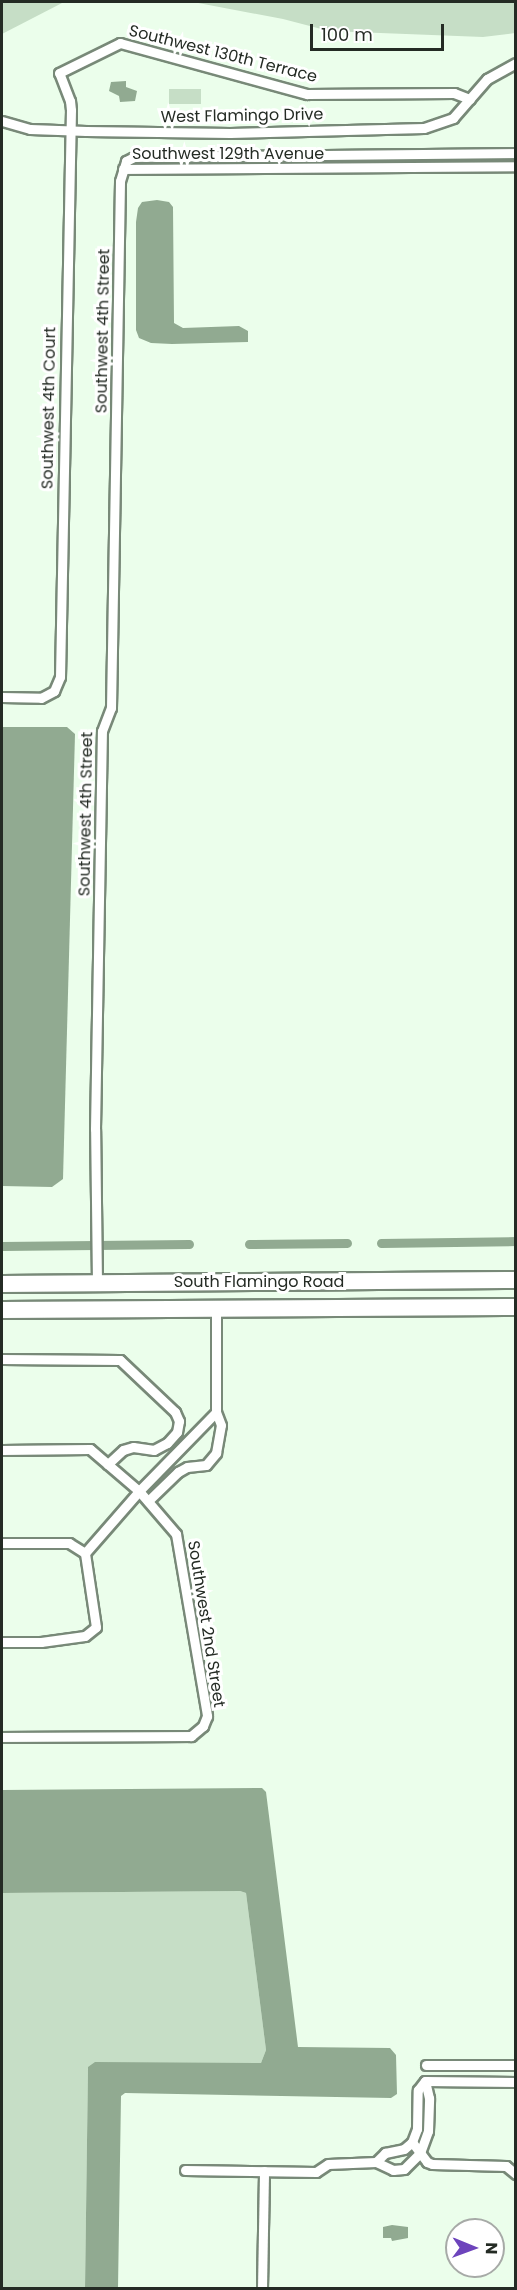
<!DOCTYPE html>
<style>
body{margin:0}
#map{position:relative;width:517px;height:2290px;overflow:hidden;background:#ebfeeb;font-family:Poppins,sans-serif}
div>[style]{position:absolute}
.green>*{inset:0;background:#c6dec6;transform-origin:0 0}
.water>*{inset:0;background:#91aa91}
.canal>*{height:9px;margin:-4.5px;padding:0 4.5px;transform-origin:4.5px;border-radius:4.5px;background:#91aa91}
.roads{filter:drop-shadow(2px 0 #788978) drop-shadow(-2px 0 #788978) drop-shadow(0 2px #788978) drop-shadow(0 -2px #788978)}
.street>*{height:9px;margin:-4.5px;padding:0 4.5px;transform-origin:4.5px;border-radius:4.5px;background:#fff}
.highway>*{height:16px;margin:-8px;padding:0 8px;transform-origin:8px;border-radius:8px;background:#fff}
span{translate:-50% -50%;white-space:nowrap;text-align:center;line-height:1.15;-webkit-text-stroke:6px #fff;paint-order:stroke}
.street-label{font-size:16px;color:#242b24}
.frame{position:absolute;inset:0;border:3px solid #242b24;pointer-events:none}
.north{position:absolute;left:445px;top:2218px;width:60px;height:60px;box-sizing:border-box;background:#fff;border:2px solid #a7aaa7;border-radius:50%;rotate:91deg;font-size:16px;font-weight:700;line-height:24px;text-align:center;color:#242b24}
.north::after{content:'';display:block;margin:auto;width:21px;height:27px;background:#6d44bc;clip-path:polygon(50% 0,100% 100%,50% 72%,0 100%)}
.scale{position:absolute;left:310px;top:24px;width:134px;height:27px;box-sizing:border-box;border:3px solid #242b24;border-top:0;padding-left:8px;font-size:18px;line-height:21px;white-space:nowrap;color:#242b24;-webkit-text-stroke:4px #fff;paint-order:stroke}
</style>
<div id="map">
<div class="green">
<div style="clip-path:polygon(2px 2px,64px 2px,2px 34px)"></div>
<div style="clip-path:polygon(193px 2px,515px 2px,515px 33px,483px 37px,329px 31px,283px 19px)"></div>
<div style="left:201px;top:89px;width:15px;height:32px;rotate:90deg"></div>
<div style="clip-path:polygon(240px 1891px,246px 1893px,266px 2050px,261px 2063px,88px 2067px,85px 2288px,2px 2288px,2px 1893px)"></div>
</div>
<div class="water">
<div style="clip-path:polygon(126px 81px,126px 87px,137px 91px,135px 101px,120px 102px,119px 96px,109px 91px,111px 82px)"></div>
<div style="clip-path:polygon(157px 200px,169px 202px,173px 207px,174px 323px,183px 328px,239px 326px,248px 331px,248px 342px,172px 344px,151px 343px,139px 338px,136px 330px,136px 222px,138px 208px,142px 202px)"></div>
<div style="clip-path:polygon(2px 727px,67px 727px,75px 734px,63px 1179px,52px 1187px,2px 1186px)"></div>
<div style="clip-path:polygon(262px 1788px,266px 1792px,298px 2047px,390px 2048px,396px 2055px,397px 2094px,391px 2098px,125px 2093px,121px 2096px,118px 2288px,85px 2288px,88px 2067px,95px 2062px,261px 2063px,266px 2050px,246px 1893px,240px 1891px,2px 1893px,2px 1790px)"></div>
<div style="clip-path:polygon(392px 2225px,408px 2227px,408px 2238px,392px 2241px,391px 2238px,383px 2238px,383px 2227px)"></div>
</div>
<div class="canal">
<div style="left:381px;top:1243px;width:135px;rotate:-0.8deg"></div>
<div style="left:249px;top:1244px;width:98px;rotate:-0.6deg"></div>
<div style="left:2px;top:1246px;width:187px;rotate:-0.6deg"></div>
</div>
<div class="roads">
<div class="street">
<div style="left:2px;top:121px;width:29px;rotate:16deg"></div>
<div style="left:30px;top:129px;width:56px;rotate:2deg"></div>
<div style="left:86px;top:131px;width:144px;rotate:0.8deg"></div>
<div style="left:230px;top:133px;width:194px;rotate:-1.5deg"></div>
<div style="left:424px;top:128px;width:31px;rotate:-19deg"></div>
<div style="left:453px;top:118px;width:52px;rotate:-48.9deg"></div>
<div style="left:487px;top:79px;width:33px;rotate:-29deg"></div>
<div style="left:123px;top:169px;width:393px;rotate:-0.4deg"></div>
<div style="left:2px;top:697px;width:39px;rotate:1deg"></div>
<div style="left:41px;top:698px;width:15px;rotate:-28deg"></div>
<div style="left:54px;top:691px;width:15px;rotate:-67deg"></div>
<div style="left:60px;top:677px;width:567px;rotate:-88.89deg"></div>
<div style="left:71px;top:110px;width:9px;rotate:-96deg"></div>
<div style="left:70px;top:101px;width:30px;rotate:-111deg"></div>
<div style="left:59px;top:73px;width:68px;rotate:-26.2deg"></div>
<div style="left:120px;top:43px;width:194px;rotate:15.3deg"></div>
<div style="left:307px;top:94px;width:147px;rotate:-0.4deg"></div>
<div style="left:454px;top:93px;width:17px;rotate:21deg"></div>
<div style="left:97px;top:1283px;width:154px;rotate:-90.7deg"></div>
<div style="left:95px;top:1129px;width:398px;rotate:-89deg"></div>
<div style="left:102px;top:731px;width:25px;rotate:-69deg"></div>
<div style="left:111px;top:708px;width:527px;rotate:-89.02deg"></div>
<div style="left:120px;top:181px;width:21px;rotate:-73deg"></div>
<div style="left:126px;top:161px;width:9px;rotate:-27deg"></div>
<div style="left:134px;top:157px;width:382px;rotate:-0.6deg"></div>
<div style="left:2px;top:1359px;width:118px;rotate:0.5deg"></div>
<div style="left:120px;top:1360px;width:76px;rotate:43.4deg"></div>
<div style="left:175px;top:1412px;width:10px;rotate:66deg"></div>
<div style="left:179px;top:1421px;width:11px;rotate:100deg"></div>
<div style="left:177px;top:1432px;width:15px;rotate:132deg"></div>
<div style="left:167px;top:1443px;width:15px;rotate:152deg"></div>
<div style="left:154px;top:1450px;width:21px;rotate:-172deg"></div>
<div style="left:133px;top:1447px;width:10px;rotate:163deg"></div>
<div style="left:123px;top:1450px;width:21px;rotate:137deg"></div>
<div style="left:2px;top:1450px;width:88px;rotate:-0.7deg"></div>
<div style="left:90px;top:1449px;width:65px;rotate:40.6deg"></div>
<div style="left:139px;top:1491px;width:57px;rotate:49.3deg"></div>
<div style="left:176px;top:1534px;width:185px;rotate:80.3deg"></div>
<div style="left:207px;top:1716px;width:11px;rotate:112deg"></div>
<div style="left:203px;top:1726px;width:16px;rotate:140deg"></div>
<div style="left:191px;top:1736px;width:189px;rotate:179.7deg"></div>
<div style="left:148px;top:1501px;width:42px;rotate:-44deg"></div>
<div style="left:178px;top:1472px;width:10px;rotate:-29deg"></div>
<div style="left:187px;top:1467px;width:19px;rotate:-6deg"></div>
<div style="left:206px;top:1465px;width:16px;rotate:-50deg"></div>
<div style="left:216px;top:1453px;width:28px;rotate:-80deg"></div>
<div style="left:221px;top:1425px;width:14px;rotate:-111deg"></div>
<div style="left:216px;top:1412px;width:104px;rotate:-90deg"></div>
<div style="left:2px;top:1543px;width:67px"></div>
<div style="left:69px;top:1543px;width:19px;rotate:32deg"></div>
<div style="left:85px;top:1553px;width:82px;rotate:-48.9deg"></div>
<div style="left:139px;top:1491px;width:110px;rotate:-45.7deg"></div>
<div style="left:2px;top:1642px;width:39px"></div>
<div style="left:41px;top:1642px;width:44px;rotate:-7.8deg"></div>
<div style="left:85px;top:1636px;width:14px;rotate:-39deg"></div>
<div style="left:96px;top:1627px;width:75px;rotate:-98.5deg"></div>
<div style="left:426px;top:2065px;width:90px"></div>
<div style="left:425px;top:2081px;width:91px;rotate:0.6deg"></div>
<div style="left:412px;top:2142px;width:25px;rotate:53deg"></div>
<div style="left:427px;top:2162px;width:5px;rotate:22deg"></div>
<div style="left:432px;top:2164px;width:74px;rotate:1.5deg"></div>
<div style="left:506px;top:2166px;width:13px;rotate:39deg"></div>
<div style="left:376px;top:2162px;width:13px;rotate:-45deg"></div>
<div style="left:385px;top:2153px;width:19px;rotate:-12deg"></div>
<div style="left:404px;top:2149px;width:11px;rotate:-41deg"></div>
<div style="left:412px;top:2142px;width:14px;rotate:-69deg"></div>
<div style="left:417px;top:2129px;width:39px;rotate:-89deg"></div>
<div style="left:418px;top:2090px;width:11px;rotate:-52deg"></div>
<div style="left:185px;top:2170px;width:131px;rotate:0.9deg"></div>
<div style="left:316px;top:2172px;width:14px;rotate:-34deg"></div>
<div style="left:328px;top:2164px;width:48px;rotate:-2.4deg"></div>
<div style="left:376px;top:2162px;width:19px;rotate:25deg"></div>
<div style="left:393px;top:2170px;width:11px;rotate:-5deg"></div>
<div style="left:404px;top:2169px;width:23px;rotate:-45deg"></div>
<div style="left:420px;top:2153px;width:23px;rotate:-70deg"></div>
<div style="left:428px;top:2131px;width:33px;rotate:-88deg"></div>
<div style="left:429px;top:2098px;width:17px;rotate:-103deg"></div>
<div style="left:262px;top:2288px;width:117px;rotate:-89deg"></div>
</div>
<div class="highway">
<div style="left:2px;top:1284px;width:514px;rotate:-0.45deg"></div>
<div style="left:2px;top:1310px;width:514px;rotate:-0.33deg"></div>
</div>
</div>
<div class="street-label">
<span style="left:223px;top:54px;rotate:14deg">Southwest 130th Terrace</span>
<span style="left:242px;top:116px;rotate:-1deg">West Flamingo Drive</span>
<span style="left:228px;top:154px">Southwest 129th Avenue</span>
<span style="left:103px;top:331px;rotate:-89deg">Southwest 4th Street</span>
<span style="left:49px;top:408px;rotate:-89deg">Southwest 4th Court</span>
<span style="left:86px;top:814px;rotate:-89deg">Southwest 4th Street</span>
<span style="left:259px;top:1282px">South Flamingo Road</span>
<span style="left:206px;top:1624px;rotate:81deg">Southwest 2nd Street</span>
</div>
<div class="frame"></div>
<div class="north">N</div>
<div class="scale">100 m</div>
</div>
